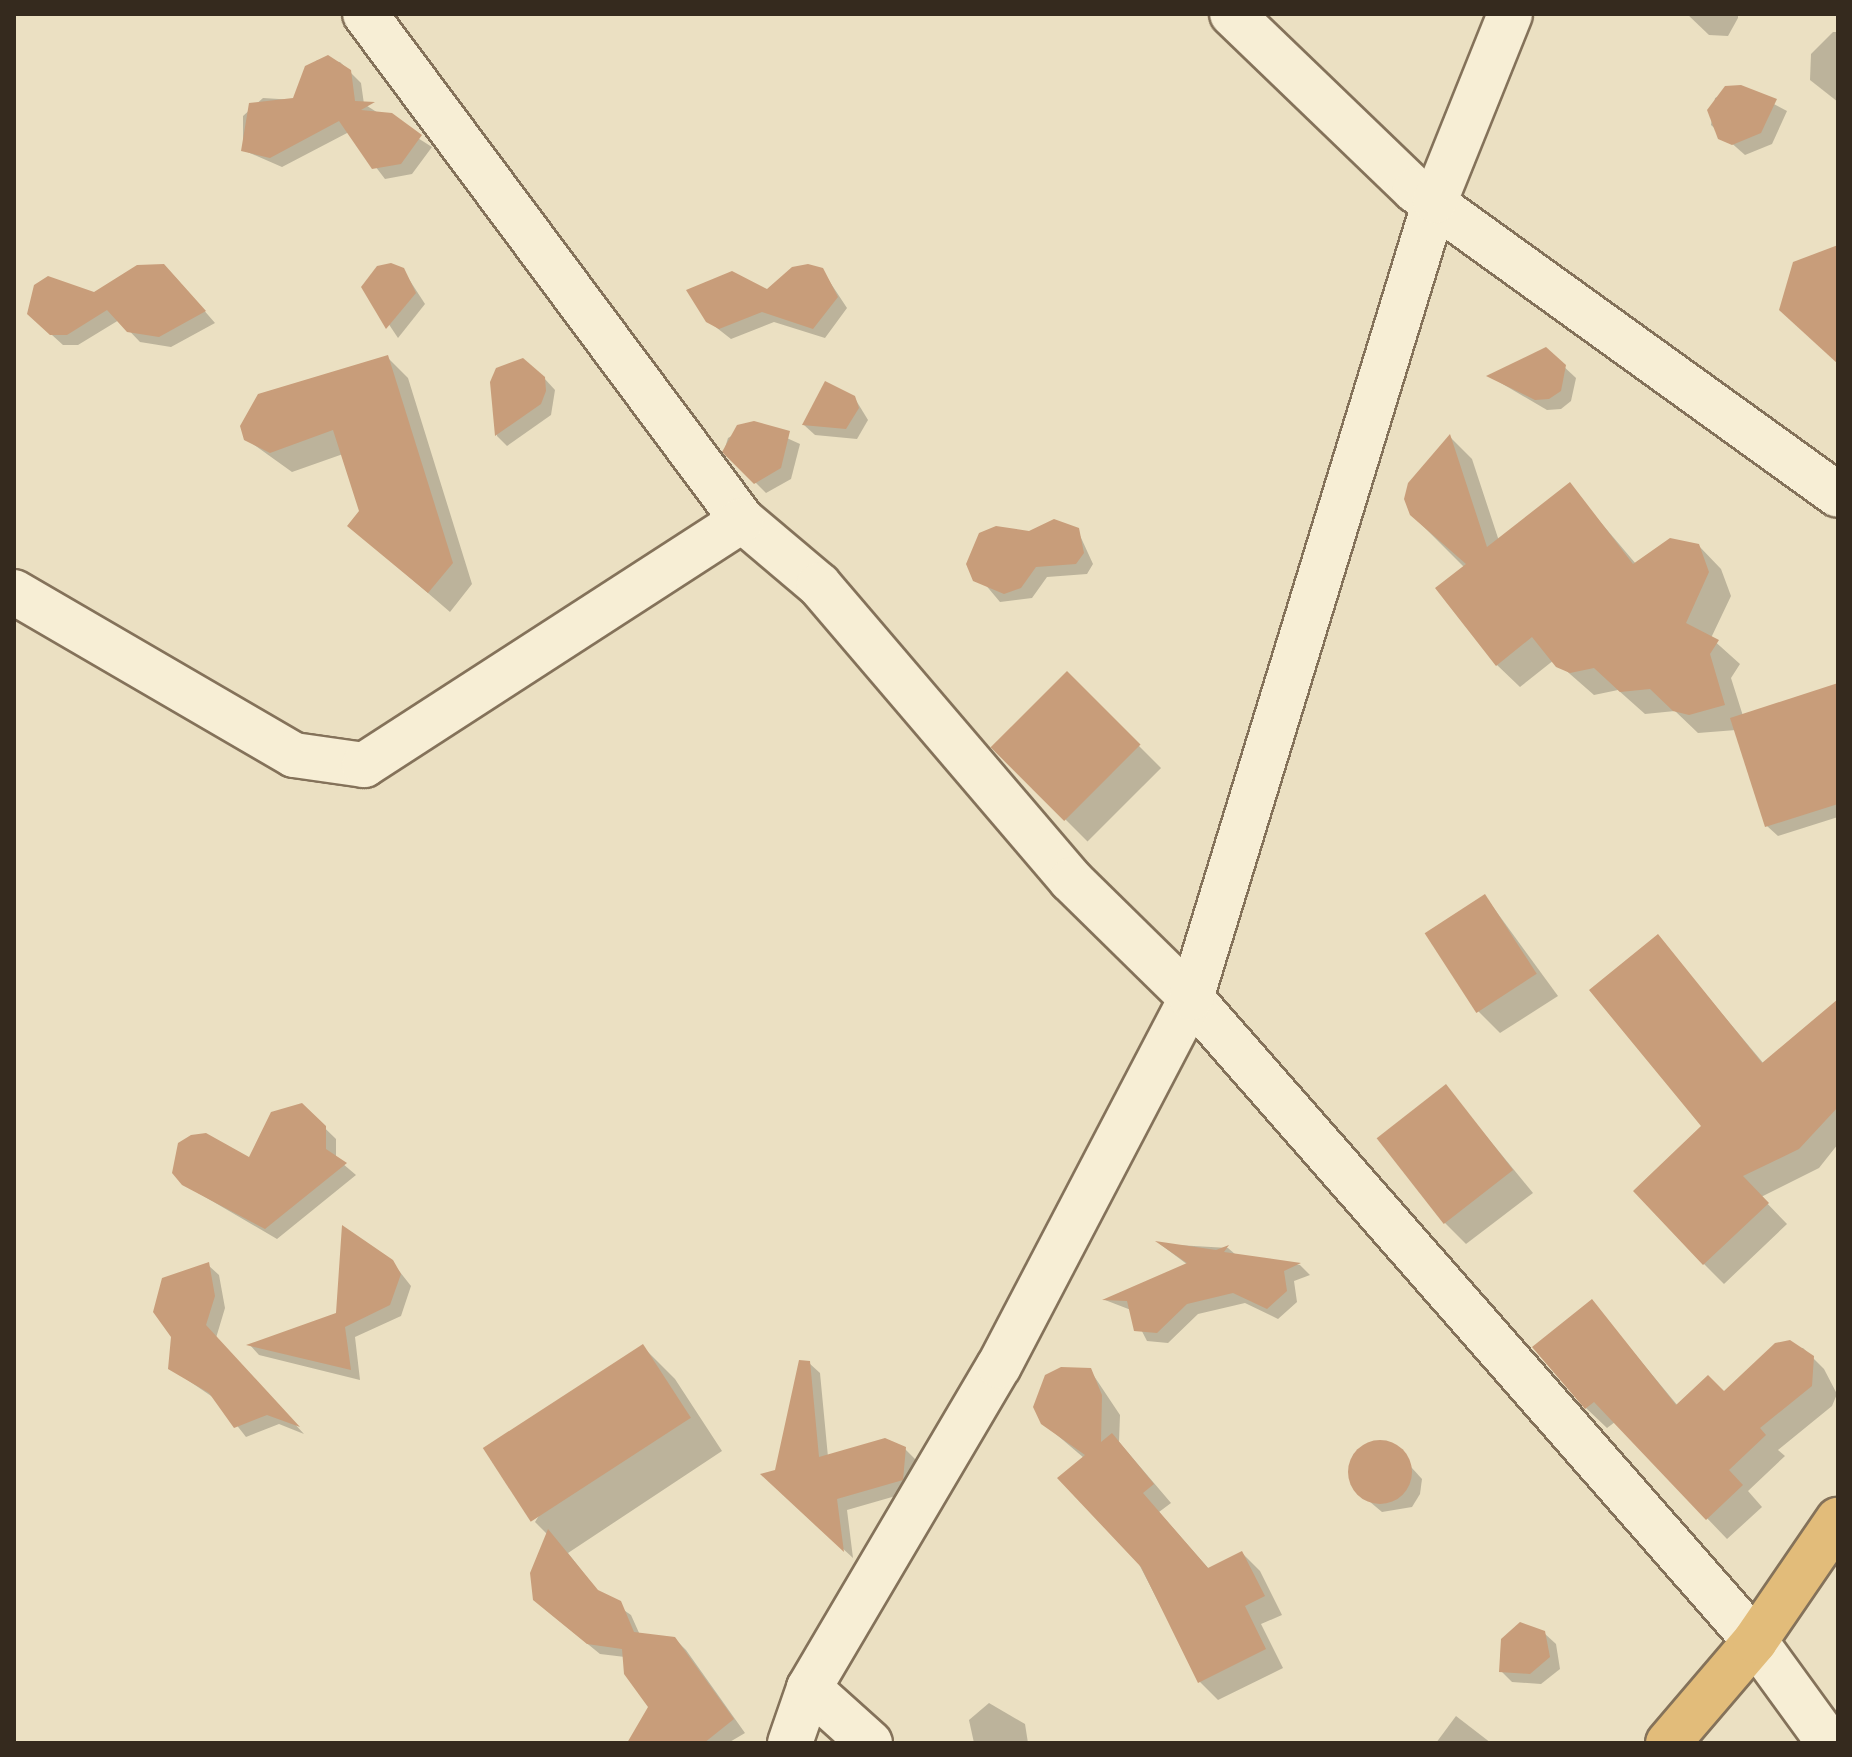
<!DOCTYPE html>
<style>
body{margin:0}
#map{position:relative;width:1852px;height:1757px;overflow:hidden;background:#ebe0c2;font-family:Literata,serif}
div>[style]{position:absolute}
.shadow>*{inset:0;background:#0003;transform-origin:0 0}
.building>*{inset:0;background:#c89d7a;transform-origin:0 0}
.round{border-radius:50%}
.roads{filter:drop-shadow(2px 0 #84725a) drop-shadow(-2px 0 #84725a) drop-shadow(0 2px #84725a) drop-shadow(0 -2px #84725a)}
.minor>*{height:44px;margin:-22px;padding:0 22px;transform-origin:22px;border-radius:22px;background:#f7eed5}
.trunk>*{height:44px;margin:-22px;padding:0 22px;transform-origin:22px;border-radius:22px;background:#e2bc7a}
span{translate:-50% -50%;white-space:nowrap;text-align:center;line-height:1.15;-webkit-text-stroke:7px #f3ebd1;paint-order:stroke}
.frame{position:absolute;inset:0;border:16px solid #352a1e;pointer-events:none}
</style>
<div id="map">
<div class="shadow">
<div style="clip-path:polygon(1687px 14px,1738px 14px,1738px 18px,1728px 36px,1709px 35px)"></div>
<div style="clip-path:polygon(1833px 32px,1838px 32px,1838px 102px,1810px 80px,1811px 54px)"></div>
<div style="clip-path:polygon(317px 60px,340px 62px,361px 83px,364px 104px,432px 147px,412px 174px,385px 179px,349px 132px,282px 167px,243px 150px,243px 116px,263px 98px,295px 100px)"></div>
<div style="clip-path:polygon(1741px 87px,1787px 111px,1772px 144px,1745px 155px,1711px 125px,1715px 98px)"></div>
<div style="clip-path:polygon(403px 270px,425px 304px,398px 338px,364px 287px)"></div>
<div style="clip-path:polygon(822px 270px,847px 308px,825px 338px,774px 322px,731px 339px,708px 321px)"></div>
<div style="clip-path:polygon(175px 277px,215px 323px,171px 347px,140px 342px,119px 320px,78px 345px,63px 345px,41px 325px,95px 294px)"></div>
<div style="clip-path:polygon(1545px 349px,1576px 378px,1571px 401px,1561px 409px,1547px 410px,1489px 376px)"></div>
<div style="clip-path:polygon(388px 358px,408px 378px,472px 584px,450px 612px,350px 526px,361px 512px,343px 454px,292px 472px,246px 439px)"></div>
<div style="clip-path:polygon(498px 370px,544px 378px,555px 390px,551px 415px,507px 446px,497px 436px)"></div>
<div style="clip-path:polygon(854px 397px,868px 420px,857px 439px,815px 435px,804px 425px)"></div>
<div style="clip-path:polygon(754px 423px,800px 444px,791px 479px,766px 493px,724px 451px,728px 438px)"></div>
<div style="clip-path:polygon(1450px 437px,1472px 459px,1499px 541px,1569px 485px,1636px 564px,1698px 545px,1721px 569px,1731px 596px,1711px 638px,1740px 664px,1731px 678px,1743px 716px,1838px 685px,1838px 817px,1778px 836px,1767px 826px,1736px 730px,1698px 733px,1675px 711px,1645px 714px,1618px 690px,1594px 695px,1554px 660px,1520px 687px,1497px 665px,1465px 568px,1411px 514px)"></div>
<div style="clip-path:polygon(1077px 529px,1093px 564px,1087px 574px,1047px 577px,1032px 598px,1000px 602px,968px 564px,1030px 533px)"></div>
<div style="left:1067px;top:674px;width:133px;height:104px;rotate:45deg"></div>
<div style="clip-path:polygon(1485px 896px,1558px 996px,1500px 1033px,1478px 1011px)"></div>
<div style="clip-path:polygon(1658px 937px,1764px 1064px,1838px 1000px,1838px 1144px,1819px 1168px,1761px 1197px,1787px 1224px,1724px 1284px,1704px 1264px,1704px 1127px)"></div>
<div style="clip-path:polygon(1446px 1087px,1533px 1193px,1466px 1244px,1444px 1222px)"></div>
<div style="clip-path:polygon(301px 1105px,336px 1139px,336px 1158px,356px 1175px,277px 1239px,183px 1184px,250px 1160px)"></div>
<div style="clip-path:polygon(1160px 1244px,1228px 1248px,1236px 1255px,1300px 1265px,1310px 1275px,1294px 1281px,1297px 1302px,1278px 1319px,1245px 1303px,1198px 1314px,1168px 1343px,1147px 1341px,1131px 1310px,1105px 1300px,1188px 1265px)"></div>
<div style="clip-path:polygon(392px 1262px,411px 1286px,401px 1316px,355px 1337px,360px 1380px,259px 1355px,250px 1345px,337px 1314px)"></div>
<div style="clip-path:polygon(208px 1265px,219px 1275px,225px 1308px,216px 1338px,304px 1434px,279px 1424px,246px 1437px,217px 1400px,170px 1368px)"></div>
<div style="clip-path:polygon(1592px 1302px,1678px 1406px,1724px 1393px,1776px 1346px,1803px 1348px,1824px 1369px,1837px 1394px,1832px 1406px,1778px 1450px,1785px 1456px,1748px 1491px,1762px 1507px,1727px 1539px,1615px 1422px,1607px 1428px,1586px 1408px)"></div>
<div style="clip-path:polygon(643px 1347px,675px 1379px,722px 1451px,568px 1553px,600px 1594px,631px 1615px,640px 1635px,675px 1639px,686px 1650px,745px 1733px,728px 1743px,629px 1743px,651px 1707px,625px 1657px,600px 1654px,546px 1610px,548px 1535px,535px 1522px)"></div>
<div style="clip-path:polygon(809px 1363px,820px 1373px,828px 1457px,905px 1449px,916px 1460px,913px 1491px,847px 1510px,853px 1558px,774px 1485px)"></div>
<div style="clip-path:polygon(1090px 1370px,1120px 1415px,1119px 1442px,1171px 1503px,1159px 1512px,1209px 1569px,1242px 1553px,1260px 1571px,1282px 1615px,1261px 1624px,1283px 1668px,1218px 1700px,1200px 1682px,1084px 1458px,1043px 1423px)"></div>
<div style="clip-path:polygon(1390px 1444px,1422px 1479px,1420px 1494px,1412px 1507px,1382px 1512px,1357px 1491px,1352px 1461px,1361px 1449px)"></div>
<div style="clip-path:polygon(1544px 1633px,1556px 1644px,1560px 1669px,1541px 1684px,1512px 1682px,1501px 1671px)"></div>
<div style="clip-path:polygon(989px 1703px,1025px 1724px,1028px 1743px,974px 1743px,969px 1720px)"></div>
<div style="clip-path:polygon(1456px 1716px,1491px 1743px,1436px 1743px)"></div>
</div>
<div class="building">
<div style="clip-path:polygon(328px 55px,351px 70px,355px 101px,375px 102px,361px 110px,392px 113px,422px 135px,401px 164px,372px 169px,339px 121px,270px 158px,241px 151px,249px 103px,293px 98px,305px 66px)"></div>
<div style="clip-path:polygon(1741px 85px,1777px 99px,1761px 133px,1732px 145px,1718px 139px,1707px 110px,1725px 86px)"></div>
<div style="clip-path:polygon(1838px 245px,1838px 364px,1779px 310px,1793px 262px)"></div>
<div style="clip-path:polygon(391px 263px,404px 268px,416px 293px,386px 329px,361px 287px,377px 266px)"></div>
<div style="clip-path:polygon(164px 264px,206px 311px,159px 337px,127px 332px,107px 310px,67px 335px,50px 335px,27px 314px,34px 285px,48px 276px,94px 292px,137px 265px)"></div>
<div style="clip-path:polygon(808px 264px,823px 268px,838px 297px,813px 329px,762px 312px,719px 329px,706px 322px,686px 290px,732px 271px,767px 289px,792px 267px)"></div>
<div style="clip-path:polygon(1546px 347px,1566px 365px,1561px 391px,1549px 399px,1535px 400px,1486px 376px)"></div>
<div style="clip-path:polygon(388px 355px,453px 563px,428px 593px,347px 526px,359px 511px,333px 430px,270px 453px,244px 440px,240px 426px,258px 394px)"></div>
<div style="clip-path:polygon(523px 358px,545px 377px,546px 391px,541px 404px,495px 436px,490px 382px,496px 368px)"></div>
<div style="clip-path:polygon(825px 381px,855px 396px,859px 408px,846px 429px,802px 425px)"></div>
<div style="clip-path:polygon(754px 421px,790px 431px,781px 468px,754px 484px,722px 452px,737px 425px)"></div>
<div style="clip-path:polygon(1450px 434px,1487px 547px,1570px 482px,1633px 564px,1670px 538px,1699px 544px,1709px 572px,1686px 623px,1719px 640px,1710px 654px,1725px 705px,1689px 715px,1673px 711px,1650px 689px,1620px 692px,1594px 668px,1570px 673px,1556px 667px,1532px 637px,1496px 666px,1435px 588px,1466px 564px,1410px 515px,1404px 499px,1408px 483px)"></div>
<div style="clip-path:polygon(1054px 519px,1079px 528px,1084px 553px,1076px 564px,1036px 567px,1021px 588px,1004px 594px,973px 581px,966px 564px,979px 533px,996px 526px,1029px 531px)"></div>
<div style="left:1067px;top:671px;width:104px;height:108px;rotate:45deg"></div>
<div style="clip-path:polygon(1838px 683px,1838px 804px,1765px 827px,1730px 718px)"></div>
<div style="left:1485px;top:894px;width:95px;height:72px;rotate:57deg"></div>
<div style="clip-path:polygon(1658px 934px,1762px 1063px,1838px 999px,1838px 1107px,1799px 1149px,1743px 1176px,1769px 1203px,1703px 1265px,1633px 1191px,1701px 1126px,1589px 990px)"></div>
<div style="left:1446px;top:1084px;width:109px;height:88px;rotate:52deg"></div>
<div style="clip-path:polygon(302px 1103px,326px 1126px,326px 1149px,347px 1163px,265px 1229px,182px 1185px,172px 1173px,178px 1143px,191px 1135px,206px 1133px,249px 1157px,271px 1112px)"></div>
<div style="clip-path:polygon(342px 1225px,393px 1260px,401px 1274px,390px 1305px,345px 1327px,351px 1370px,246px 1345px,336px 1313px)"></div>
<div style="clip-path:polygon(1155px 1241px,1216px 1250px,1229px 1245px,1224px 1252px,1301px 1263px,1284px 1271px,1287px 1291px,1267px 1309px,1233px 1293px,1187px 1304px,1157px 1333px,1134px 1331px,1127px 1301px,1102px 1300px,1187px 1263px)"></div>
<div style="clip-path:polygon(209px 1262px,215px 1296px,206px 1325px,300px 1427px,267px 1415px,234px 1428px,209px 1393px,168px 1369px,171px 1337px,153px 1312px,162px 1278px)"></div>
<div style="clip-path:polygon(1592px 1299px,1676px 1405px,1708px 1375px,1724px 1391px,1775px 1343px,1790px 1340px,1814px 1356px,1812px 1386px,1760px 1428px,1766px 1435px,1729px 1470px,1743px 1485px,1706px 1520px,1594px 1402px,1585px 1409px,1532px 1347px)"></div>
<div style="left:643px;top:1344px;width:88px;height:191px;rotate:57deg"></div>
<div style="clip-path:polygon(799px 1360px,810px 1361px,819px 1457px,885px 1438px,906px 1447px,903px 1480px,837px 1499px,844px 1552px,760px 1474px,775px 1470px)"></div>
<div style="clip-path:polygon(1061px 1367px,1091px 1368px,1102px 1395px,1101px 1442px,1112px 1433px,1154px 1484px,1143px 1493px,1208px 1568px,1242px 1551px,1265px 1596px,1245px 1606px,1266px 1649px,1198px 1683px,1141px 1567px,1057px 1478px,1085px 1455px,1041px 1424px,1033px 1407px,1045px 1375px)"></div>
<div class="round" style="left:1348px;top:1440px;width:64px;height:64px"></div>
<div style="clip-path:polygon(548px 1529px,598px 1590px,621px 1601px,634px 1632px,675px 1637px,734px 1719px,704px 1743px,627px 1743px,648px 1707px,624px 1674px,622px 1649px,587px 1644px,533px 1600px,530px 1573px)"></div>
<div style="clip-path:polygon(1520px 1622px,1545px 1631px,1550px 1657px,1530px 1674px,1499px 1672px,1501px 1639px)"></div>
</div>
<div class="roads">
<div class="minor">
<div style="left:365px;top:14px;width:631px;rotate:53.31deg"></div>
<div style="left:742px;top:520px;width:101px;rotate:40.2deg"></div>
<div style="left:819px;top:585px;width:388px;rotate:49.5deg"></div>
<div style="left:1071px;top:880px;width:168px;rotate:44.5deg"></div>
<div style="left:1191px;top:998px;width:855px;rotate:48.74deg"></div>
<div style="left:1755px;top:1641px;width:126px;rotate:54deg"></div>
<div style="left:1232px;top:14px;width:254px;rotate:43.9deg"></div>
<div style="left:1415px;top:190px;width:521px;rotate:35.79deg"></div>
<div style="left:14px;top:592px;width:324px;rotate:30.2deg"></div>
<div style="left:294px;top:755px;width:71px;rotate:8.1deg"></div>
<div style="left:364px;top:765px;width:450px;rotate:-32.9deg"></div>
<div style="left:809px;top:1688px;width:82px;rotate:42deg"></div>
<div style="left:790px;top:1743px;width:58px;rotate:-70.9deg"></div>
<div style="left:809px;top:1688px;width:374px;rotate:-59.5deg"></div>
<div style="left:999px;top:1366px;width:415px;rotate:-62.4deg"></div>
<div style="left:1191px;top:998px;width:834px;rotate:-72.98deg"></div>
<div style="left:1435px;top:201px;width:201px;rotate:-68.1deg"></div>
</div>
<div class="trunk">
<div style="left:1668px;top:1743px;width:134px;rotate:-49.5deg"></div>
<div style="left:1755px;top:1641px;width:147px;rotate:-55.6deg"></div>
</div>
</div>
<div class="frame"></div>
</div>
